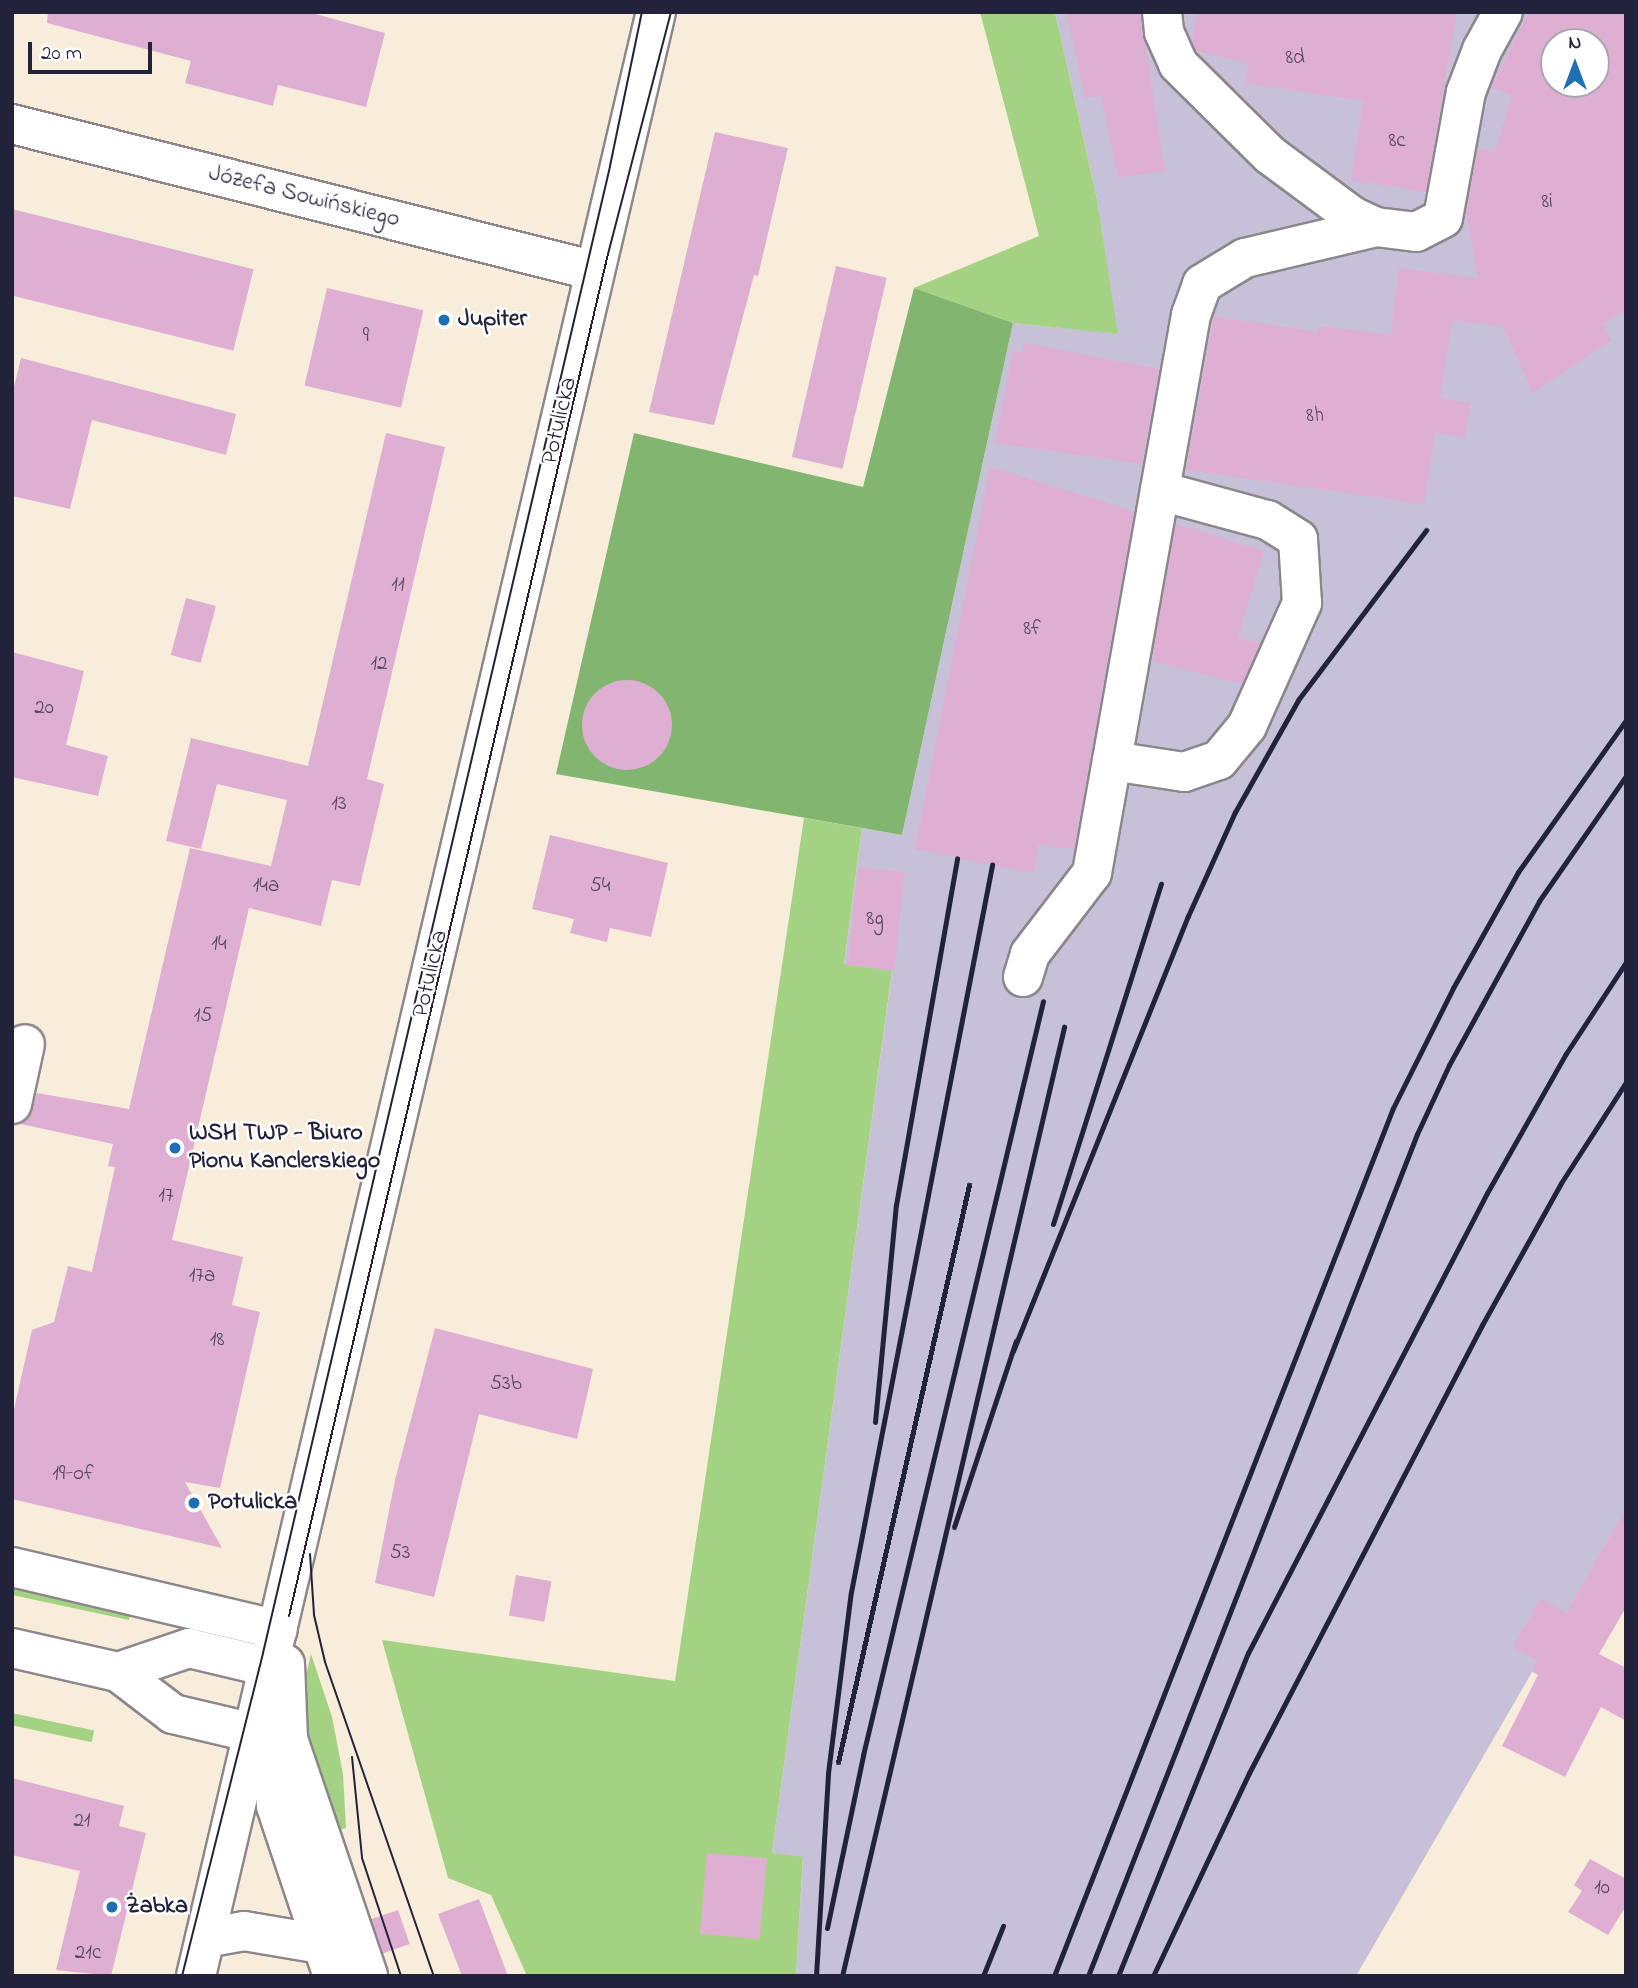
<!DOCTYPE html>
<meta charset="utf-8">
<style>
body{margin:0}
#map{position:relative;width:1638px;height:1988px;overflow:hidden;background:#f8ecdb;font-family:"Indie Flower",sans-serif}
div>[style]{position:absolute}
.industrial>*{inset:0;background:#c7c0d9}
.green>*{inset:0;background:#a3d382;transform-origin:0 0}
.forest>*{inset:0;background:#82b570}
.building>*{inset:0;background:#deafd3;transform-origin:0 0}
.round{border-radius:50%}
.roads{filter:drop-shadow(2px 0 #8d878b) drop-shadow(-2px 0 #8d878b) drop-shadow(0 2px #8d878b) drop-shadow(0 -2px #8d878b)}
.minor>*{height:38px;margin:-19px;padding:0 19px;transform-origin:19px;border-radius:19px;background:#fff}
.tram>*{height:2px;margin:-1px;padding:0 1px;transform-origin:1px;border-radius:1px;background:#22223b}
.rail>*{height:5px;margin:-2.5px;padding:0 2.5px;transform-origin:2.5px;border-radius:2.5px;background:#22223b}
.dots>*{width:19px;height:19px;translate:-50% -50%;box-sizing:border-box;border:4px solid #fff;border-radius:50%}
span{translate:-50% -50%;white-space:nowrap;text-align:center;line-height:1.15;-webkit-text-stroke:5px #fff;paint-order:stroke}
.number-label{font-size:21px;color:#514561}
.number-label span{-webkit-text-stroke-width:0}
.street-label{font-size:24px;color:#22223b}
.poi-label{font-size:24px;color:#22223b;font-weight:700}
.left{translate:0 -50%;text-align:left}
.frame{position:absolute;inset:0;border:14px solid #22223b;pointer-events:none}
.north{position:absolute;left:1540px;top:28px;width:70px;height:70px;box-sizing:border-box;background:#fff;border:2px solid #a7a7b1;border-radius:50%;rotate:0deg;font-size:19px;font-weight:700;line-height:28px;text-align:center;color:#22223b}
.north::after{content:'';display:block;margin:auto;width:24px;height:32px;background:#1f6fb2;clip-path:polygon(50% 0,100% 100%,50% 72%,0 100%)}
.scale{position:absolute;left:28px;top:42px;width:124px;height:32px;box-sizing:border-box;border:4px solid #22223b;border-top:0;padding-left:9px;font-size:21px;line-height:24px;white-space:nowrap;color:#22223b;-webkit-text-stroke:5px #fff;paint-order:stroke}
</style>
<div id="map">
<div class="industrial">
<div style="clip-path:polygon(evenodd,1055px 12px,1626px 12px,1626px 1510px,1356px 1976px,796px 1976px,803px 1858px,772px 1853px,892px 972px,844px 965px,862px 828px,902px 835px,1013px 323px,1117px 333px,1097px 199px,1055px 12px,1554px 42px,1596px 42px,1596px 84px,1554px 84px,1554px 42px)"></div>
</div>
<div class="green">
<div style="clip-path:polygon(980px 12px,1055px 12px,1097px 199px,1118px 334px,1013px 323px,914px 288px,1039px 236px)"></div>
<div style="clip-path:polygon(804px 818px,862px 828px,844px 964px,892px 971px,772px 1853px,803px 1857px,796px 1976px,527px 1976px,491px 1895px,448px 1878px,382px 1640px,675px 1681px)"></div>
<div style="clip-path:polygon(12px 1582px,131px 1610px,129px 1620px,12px 1595px)"></div>
<div style="clip-path:polygon(311px 1654px,332px 1717px,343px 1774px,346px 1828px,327px 1834px,296px 1719px)"></div>
<div style="left:12px;top:1713px;width:84px;height:12px;rotate:12deg"></div>
</div>
<div class="forest">
<div style="clip-path:polygon(914px 288px,1013px 323px,902px 835px,556px 774px,634px 433px,863px 487px)"></div>
</div>
<div class="building">
<div style="clip-path:polygon(48px 12px,308px 12px,385px 33px,366px 107px,278px 85px,273px 106px,185px 83px,191px 61px,47px 23px)"></div>
<div style="clip-path:polygon(1066px 12px,1140px 12px,1165px 171px,1118px 178px,1101px 96px,1085px 98px)"></div>
<div style="clip-path:polygon(1197px 12px,1457px 12px,1426px 192px,1351px 180px,1363px 101px,1246px 83px,1249px 63px,1196px 51px,1192px 42px)"></div>
<div style="clip-path:polygon(evenodd,1529px 12px,1626px 12px,1626px 310px,1602px 324px,1612px 340px,1533px 393px,1503px 326px,1452px 321px,1440px 398px,1470px 403px,1465px 437px,1435px 433px,1424px 504px,1186px 470px,1214px 316px,1318px 332px,1319px 326px,1391px 335px,1399px 268px,1478px 278px,1466px 213px,1478px 149px,1495px 151px,1512px 95px,1491px 88px,1529px 12px,1554px 42px,1596px 42px,1596px 84px,1554px 84px,1554px 42px)"></div>
<div style="clip-path:polygon(715px 132px,788px 148px,758px 276px,754px 275px,714px 425px,649px 412px)"></div>
<div style="left:12px;top:209px;width:249px;height:84px;rotate:14deg"></div>
<div style="left:836px;top:266px;width:52px;height:196px;rotate:13deg"></div>
<div style="left:327px;top:288px;width:99px;height:100px;rotate:13deg"></div>
<div style="clip-path:polygon(1025px 343px,1159px 369px,1142px 464px,995px 443px,1013px 351px,1022px 353px)"></div>
<div style="clip-path:polygon(21px 358px,236px 414px,226px 455px,92px 420px,70px 509px,12px 496px,12px 395px)"></div>
<div style="clip-path:polygon(386px 433px,445px 447px,367px 779px,384px 784px,360px 886px,332px 880px,321px 926px,249px 908px,172px 1240px,243px 1257px,232px 1305px,260px 1312px,220px 1488px,185px 1482px,222px 1548px,12px 1499px,12px 1418px,32px 1330px,54px 1322px,68px 1266px,92px 1272px,115px 1167px,108px 1166px,113px 1144px,21px 1124px,29px 1118px,37px 1093px,129px 1109px,190px 848px,271px 866px,287px 800px,217px 784px,201px 849px,166px 841px,191px 738px,308px 766px)"></div>
<div style="clip-path:polygon(990px 467px,1134px 511px,1074px 849px,1039px 844px,1033px 873px,915px 849px)"></div>
<div style="clip-path:polygon(1176px 524px,1264px 551px,1238px 637px,1260px 643px,1242px 684px,1152px 661px)"></div>
<div style="left:186px;top:598px;width:31px;height:59px;rotate:15deg"></div>
<div style="clip-path:polygon(12px 652px,84px 671px,66px 745px,108px 756px,98px 796px,12px 777px)"></div>
<div class="round" style="left:582px;top:680px;width:90px;height:90px"></div>
<div style="clip-path:polygon(550px 835px,668px 863px,651px 937px,610px 928px,607px 942px,570px 933px,574px 919px,532px 909px)"></div>
<div style="left:858px;top:867px;width:47px;height:99px;rotate:6deg"></div>
<div style="clip-path:polygon(435px 1328px,593px 1369px,577px 1439px,479px 1414px,434px 1597px,375px 1583px,395px 1480px)"></div>
<div style="clip-path:polygon(1626px 1509px,1626px 1607px,1599px 1654px,1626px 1668px,1626px 1721px,1601px 1707px,1565px 1777px,1502px 1746px,1538px 1675px,1531px 1671px,1538px 1661px,1513px 1647px,1541px 1598px,1566px 1613px)"></div>
<div style="left:516px;top:1575px;width:36px;height:41px;rotate:10deg"></div>
<div style="clip-path:polygon(12px 1778px,124px 1806px,119px 1826px,146px 1833px,111px 1976px,56px 1970px,80px 1871px,12px 1855px)"></div>
<div style="left:707px;top:1853px;width:60px;height:81px;rotate:5deg"></div>
<div style="clip-path:polygon(1590px 1859px,1626px 1879px,1626px 1906px,1608px 1935px,1568px 1912px,1582px 1891px,1574px 1885px)"></div>
<div style="clip-path:polygon(479px 1899px,508px 1976px,462px 1976px,438px 1914px)"></div>
<div style="left:398px;top:1910px;width:36px;height:28px;rotate:71deg"></div>
</div>
<div class="roads">
<div class="minor">
<div style="left:1162px;top:12px;width:20px;rotate:84deg"></div>
<div style="left:1164px;top:32px;width:35px;rotate:66deg"></div>
<div style="left:1178px;top:64px;width:129px;rotate:44.7deg"></div>
<div style="left:1270px;top:155px;width:102px;rotate:36.6deg"></div>
<div style="left:1352px;top:216px;width:26px;rotate:25deg"></div>
<div style="left:1376px;top:227px;width:40px;rotate:7.1deg"></div>
<div style="left:1416px;top:232px;width:30px;rotate:-27deg"></div>
<div style="left:1443px;top:218px;width:128px;rotate:-79.7deg"></div>
<div style="left:1466px;top:92px;width:45px;rotate:-69.1deg"></div>
<div style="left:1482px;top:50px;width:43px;rotate:-61.1deg"></div>
<div style="left:12px;top:124px;width:601px;rotate:14.15deg"></div>
<div style="left:1112px;top:761px;width:73px;rotate:8.7deg"></div>
<div style="left:1184px;top:772px;width:37px;rotate:-19deg"></div>
<div style="left:1219px;top:760px;width:44px;rotate:-50.5deg"></div>
<div style="left:1247px;top:726px;width:135px;rotate:-65.9deg"></div>
<div style="left:1302px;top:603px;width:64px;rotate:-93.6deg"></div>
<div style="left:1298px;top:539px;width:36px;rotate:-148deg"></div>
<div style="left:1267px;top:520px;width:111px;rotate:-164.8deg"></div>
<div style="left:1023px;top:977px;width:24px;rotate:-73deg"></div>
<div style="left:1030px;top:954px;width:102px;rotate:-52.6deg"></div>
<div style="left:1092px;top:873px;width:567px;rotate:-79.94deg"></div>
<div style="left:1191px;top:315px;width:33px;rotate:-70deg"></div>
<div style="left:1202px;top:284px;width:50px;rotate:-31.2deg"></div>
<div style="left:1245px;top:258px;width:135px;rotate:-13.3deg"></div>
<div style="left:12px;top:1104px;width:61px;rotate:-77.8deg"></div>
<div style="left:12px;top:1567px;width:273px;rotate:13.3deg"></div>
<div style="left:12px;top:1648px;width:109px;rotate:12.8deg"></div>
<div style="left:118px;top:1672px;width:69px;rotate:37.4deg"></div>
<div style="left:173px;top:1714px;width:83px;rotate:13.2deg"></div>
<div style="left:285px;top:1664px;width:75px;rotate:87.7deg"></div>
<div style="left:288px;top:1739px;width:250px;rotate:71.3deg"></div>
<div style="left:118px;top:1672px;width:75px;rotate:-18.7deg"></div>
<div style="left:189px;top:1648px;width:82px;rotate:13.4deg"></div>
<div style="left:270px;top:1729px;width:77px;rotate:85.5deg"></div>
<div style="left:276px;top:1806px;width:179px;rotate:71.5deg"></div>
<div style="left:205px;top:1938px;width:40px;rotate:-10deg"></div>
<div style="left:244px;top:1931px;width:78px;rotate:9.6deg"></div>
<div style="left:196px;top:1976px;width:2017px;rotate:-76.82deg"></div>
</div>
</div>
<div class="tram">
<div style="left:310px;top:1554px;width:61px;rotate:86.2deg"></div>
<div style="left:314px;top:1615px;width:48px;rotate:76.8deg"></div>
<div style="left:325px;top:1662px;width:332px;rotate:70.9deg"></div>
<div style="left:289px;top:1616px;width:1399px;rotate:-76.82deg"></div>
<div style="left:608px;top:254px;width:250px;rotate:-75.4deg"></div>
<div style="left:352px;top:1757px;width:101px;rotate:84.3deg"></div>
<div style="left:362px;top:1858px;width:124px;rotate:71.7deg"></div>
<div style="left:182px;top:1976px;width:333px;rotate:-75.9deg"></div>
<div style="left:263px;top:1653px;width:1527px;rotate:-76.86deg"></div>
<div style="left:610px;top:166px;width:157px;rotate:-78.3deg"></div>
</div>
<div class="rail">
<div style="left:1053px;top:1224px;width:357px;rotate:-72.4deg"></div>
<div style="left:1013px;top:1351px;width:469px;rotate:-68.1deg"></div>
<div style="left:1188px;top:916px;width:114px;rotate:-65.7deg"></div>
<div style="left:1235px;top:812px;width:129px;rotate:-60.6deg"></div>
<div style="left:1298px;top:700px;width:213px;rotate:-53deg"></div>
<div style="left:875px;top:1422px;width:218px;rotate:-84.5deg"></div>
<div style="left:896px;top:1205px;width:352px;rotate:-80deg"></div>
<div style="left:954px;top:1527px;width:196px;rotate:-71.6deg"></div>
<div style="left:838px;top:1762px;width:592px;rotate:-77.21deg"></div>
<div style="left:827px;top:1928px;width:177px;rotate:-78.2deg"></div>
<div style="left:863px;top:1755px;width:775px;rotate:-76.57deg"></div>
<div style="left:816px;top:1976px;width:203px;rotate:-86.6deg"></div>
<div style="left:828px;top:1773px;width:182px;rotate:-82.8deg"></div>
<div style="left:851px;top:1592px;width:741px;rotate:-79.02deg"></div>
<div style="left:842px;top:1976px;width:975px;rotate:-76.83deg"></div>
<div style="left:983px;top:1976px;width:54px;rotate:-68.2deg"></div>
<div style="left:1054px;top:1976px;width:932px;rotate:-68.67deg"></div>
<div style="left:1393px;top:1108px;width:134px;rotate:-63.4deg"></div>
<div style="left:1453px;top:988px;width:133px;rotate:-60.7deg"></div>
<div style="left:1518px;top:872px;width:186px;rotate:-54.6deg"></div>
<div style="left:1088px;top:1976px;width:904px;rotate:-68.66deg"></div>
<div style="left:1417px;top:1134px;width:76px;rotate:-65.1deg"></div>
<div style="left:1449px;top:1065px;width:187px;rotate:-61.2deg"></div>
<div style="left:1539px;top:901px;width:152px;rotate:-55.2deg"></div>
<div style="left:1118px;top:1976px;width:348px;rotate:-68.1deg"></div>
<div style="left:1248px;top:1653px;width:518px;rotate:-62.55deg"></div>
<div style="left:1487px;top:1193px;width:159px;rotate:-60.5deg"></div>
<div style="left:1565px;top:1055px;width:111px;rotate:-56.7deg"></div>
<div style="left:1153px;top:1976px;width:225px;rotate:-64.7deg"></div>
<div style="left:1249px;top:1773px;width:505px;rotate:-62.52deg"></div>
<div style="left:1482px;top:1325px;width:162px;rotate:-60.9deg"></div>
<div style="left:1561px;top:1183px;width:120px;rotate:-57.2deg"></div>
</div>
<div class="dots">
<div style="left:444px;top:320px;background:#1f6fb2"></div>
<div style="left:175px;top:1148px;background:#1f6fb2"></div>
<div style="left:194px;top:1503px;background:#1f6fb2"></div>
<div style="left:112px;top:1907px;background:#1f6fb2"></div>
</div>
<div class="number-label">
<span style="left:1295px;top:58px">8d</span>
<span style="left:1397px;top:141px">8c</span>
<span style="left:1547px;top:202px">8i</span>
<span style="left:366px;top:336px">9</span>
<span style="left:1315px;top:416px">8h</span>
<span style="left:398px;top:585px">11</span>
<span style="left:1032px;top:629px">8f</span>
<span style="left:379px;top:664px">12</span>
<span style="left:44px;top:708px">20</span>
<span style="left:339px;top:804px">13</span>
<span style="left:266px;top:886px">14a</span>
<span style="left:600px;top:886px">54</span>
<span style="left:875px;top:919px">8g</span>
<span style="left:219px;top:944px">14</span>
<span style="left:203px;top:1016px">15</span>
<span style="left:166px;top:1196px">17</span>
<span style="left:202px;top:1276px">17a</span>
<span style="left:217px;top:1340px">18</span>
<span style="left:506px;top:1384px">53b</span>
<span style="left:73px;top:1474px">19-of</span>
<span style="left:400px;top:1553px">53</span>
<span style="left:82px;top:1821px">21</span>
<span style="left:1602px;top:1888px">10</span>
<span style="left:88px;top:1953px">21c</span>
</div>
<div class="street-label">
<span style="left:304px;top:197px;rotate:14deg">Józefa Sowińskiego</span>
<span style="left:560px;top:421px;rotate:-77deg">Potulicka</span>
<span style="left:431px;top:974px;rotate:-77deg">Potulicka</span>
</div>
<div class="poi-label">
<span class="left" style="left:458px;top:320px">Jupiter</span>
<span class="left" style="left:189px;top:1148px">WSH TWP - Biuro<br>Pionu Kanclerskiego</span>
<span class="left" style="left:208px;top:1503px">Potulicka</span>
<span class="left" style="left:126px;top:1907px">Żabka</span>
</div>
<div class="frame"></div>
<div class="north">N</div>
<div class="scale">20 m</div>
</div>
